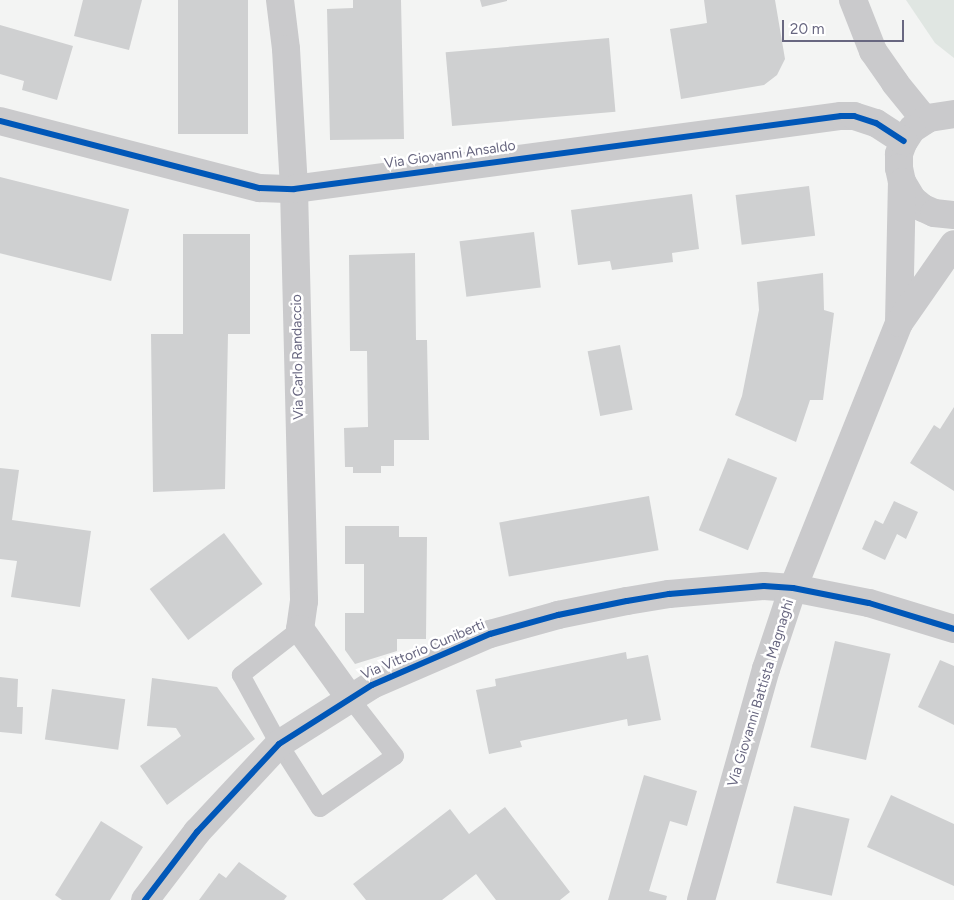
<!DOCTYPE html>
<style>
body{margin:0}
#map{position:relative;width:954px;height:900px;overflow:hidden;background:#f3f4f3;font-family:Figtree,sans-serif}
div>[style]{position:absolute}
.green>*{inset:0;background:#e0e6e2}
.building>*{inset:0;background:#cfd0d1;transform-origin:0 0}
.service>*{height:18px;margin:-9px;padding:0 9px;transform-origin:9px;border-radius:9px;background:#cacacc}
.minor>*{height:28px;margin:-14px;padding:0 14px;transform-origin:14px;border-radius:14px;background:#cacacc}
.cycleway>*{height:6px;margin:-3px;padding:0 3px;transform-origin:3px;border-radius:3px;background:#0057b8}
span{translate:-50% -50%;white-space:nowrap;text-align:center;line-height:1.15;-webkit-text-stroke:5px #fff;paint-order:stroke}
.street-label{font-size:14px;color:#686780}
.scale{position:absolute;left:782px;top:20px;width:122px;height:22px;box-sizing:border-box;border:2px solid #686780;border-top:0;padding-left:6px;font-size:15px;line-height:18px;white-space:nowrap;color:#686780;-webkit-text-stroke:4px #fff;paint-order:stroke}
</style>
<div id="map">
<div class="green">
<div style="clip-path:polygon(906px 0,954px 0,954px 58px,935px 43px)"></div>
</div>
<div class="building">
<div style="clip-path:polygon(83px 0,142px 0,129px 50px,74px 36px)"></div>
<div style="left:178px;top:0;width:70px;height:134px"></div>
<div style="clip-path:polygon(353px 0,401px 0,404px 139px,330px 140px,327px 9px,353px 8px)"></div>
<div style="clip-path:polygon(480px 0,507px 0,507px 1px,482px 7px)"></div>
<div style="clip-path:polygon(704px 0,775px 0,785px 59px,777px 75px,764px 85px,681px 99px,670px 29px,707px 23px)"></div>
<div style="clip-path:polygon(0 25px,73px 46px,57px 100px,22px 90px,24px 81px,0 74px)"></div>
<div style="left:609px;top:38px;width:74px;height:164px;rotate:85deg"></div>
<div style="left:0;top:177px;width:133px;height:74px;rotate:14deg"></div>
<div style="left:809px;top:186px;width:50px;height:74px;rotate:83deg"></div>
<div style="clip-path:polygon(692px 194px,699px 249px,672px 253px,673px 262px,612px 270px,610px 261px,578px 265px,571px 210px)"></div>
<div style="left:534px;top:232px;width:56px;height:75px;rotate:83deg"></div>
<div style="clip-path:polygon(183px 234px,250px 234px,250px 334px,228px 334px,225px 489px,153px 492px,151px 334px,183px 334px)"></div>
<div style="clip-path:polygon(415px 253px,416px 340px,427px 340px,429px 440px,394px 440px,394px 466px,381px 466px,381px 473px,353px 473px,353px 467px,345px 467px,344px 428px,368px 427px,367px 351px,350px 351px,349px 255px)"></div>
<div style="clip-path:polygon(823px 273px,824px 310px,834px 313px,823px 400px,810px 400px,796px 442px,735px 415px,742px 396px,759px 310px,757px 282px)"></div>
<div style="left:620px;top:345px;width:66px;height:33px;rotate:79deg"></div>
<div style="clip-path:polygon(954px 407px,954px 491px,910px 463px,934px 425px,940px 429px)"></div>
<div style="left:728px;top:458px;width:53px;height:78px;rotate:22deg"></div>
<div style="clip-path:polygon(0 468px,19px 470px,12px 520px,91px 531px,80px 607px,11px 597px,17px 561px,0 559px)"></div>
<div style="left:649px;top:496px;width:55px;height:152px;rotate:80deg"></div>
<div style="clip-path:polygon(894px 501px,918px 512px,906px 539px,897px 534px,885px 560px,862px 549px,875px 520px,883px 524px)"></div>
<div style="clip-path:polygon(345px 526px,399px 526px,399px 537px,427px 537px,426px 639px,397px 639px,397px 651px,355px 664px,345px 650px,345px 613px,364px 613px,364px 564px,345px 564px)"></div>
<div style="left:224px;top:533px;width:64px;height:93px;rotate:53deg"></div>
<div style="left:835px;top:641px;width:57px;height:109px;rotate:13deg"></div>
<div style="clip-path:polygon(626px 652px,627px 659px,648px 655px,661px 720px,628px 726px,627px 719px,520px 741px,522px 747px,489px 754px,476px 690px,496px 686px,495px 679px)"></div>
<div style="clip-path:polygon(940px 660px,954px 666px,954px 725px,918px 707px)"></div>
<div style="clip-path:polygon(0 677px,18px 679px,17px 707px,23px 707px,22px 734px,0 732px)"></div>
<div style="clip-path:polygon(152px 678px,217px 687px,255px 739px,167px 805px,140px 766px,181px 736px,176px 728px,147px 726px)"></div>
<div style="left:52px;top:689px;width:74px;height:51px;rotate:8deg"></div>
<div style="clip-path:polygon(644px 775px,697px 791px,687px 826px,670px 821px,649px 891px,667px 896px,666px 900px,608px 900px)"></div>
<div style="clip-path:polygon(891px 795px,954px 824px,954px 886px,867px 847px)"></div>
<div style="left:794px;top:806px;width:57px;height:79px;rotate:13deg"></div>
<div style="clip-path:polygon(505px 807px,570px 892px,560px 900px,496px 900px,476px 874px,442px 900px,366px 900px,353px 884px,450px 809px,469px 834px)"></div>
<div style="clip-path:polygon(101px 821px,143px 847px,110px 900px,62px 900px,55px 895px)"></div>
<div style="clip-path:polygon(239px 862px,287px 896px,284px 900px,199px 900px,219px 873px,226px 878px)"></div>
</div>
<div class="service">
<div style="left:300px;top:629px;width:75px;rotate:142.1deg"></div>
<div style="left:241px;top:675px;width:79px;rotate:61.2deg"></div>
<div style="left:279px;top:744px;width:76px;rotate:57.4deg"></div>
<div style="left:320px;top:808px;width:91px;rotate:-34.7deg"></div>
<div style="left:395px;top:756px;width:75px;rotate:-127.9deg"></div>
</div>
<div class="minor">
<div style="left:280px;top:0;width:49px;rotate:83deg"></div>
<div style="left:286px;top:49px;width:140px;rotate:86.7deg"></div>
<div style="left:294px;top:189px;width:412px;rotate:88.6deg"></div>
<div style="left:304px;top:601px;width:28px;rotate:98deg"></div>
<div style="left:300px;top:629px;width:84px;rotate:54.2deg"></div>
<div style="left:853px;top:0;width:55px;rotate:68.6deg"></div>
<div style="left:873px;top:51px;width:39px;rotate:55deg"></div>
<div style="left:895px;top:83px;width:48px;rotate:51deg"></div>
<div style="left:954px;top:114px;width:25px;rotate:171deg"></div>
<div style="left:929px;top:118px;width:20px;rotate:147deg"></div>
<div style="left:912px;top:129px;width:17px;rotate:123deg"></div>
<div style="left:903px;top:143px;width:12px;rotate:110deg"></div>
<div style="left:899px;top:154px;width:14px;rotate:90deg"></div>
<div style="left:899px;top:168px;width:14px;rotate:78deg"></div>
<div style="left:902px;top:182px;width:21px;rotate:59deg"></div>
<div style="left:913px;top:200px;width:13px;rotate:39deg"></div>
<div style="left:923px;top:208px;width:12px;rotate:24deg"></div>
<div style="left:934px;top:213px;width:20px;rotate:6deg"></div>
<div style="left:0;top:121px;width:268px;rotate:14.5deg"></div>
<div style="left:260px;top:188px;width:34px;rotate:2deg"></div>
<div style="left:294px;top:189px;width:552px;rotate:-7.6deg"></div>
<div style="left:841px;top:116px;width:13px"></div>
<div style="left:854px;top:116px;width:23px;rotate:18deg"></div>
<div style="left:876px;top:123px;width:33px;rotate:33deg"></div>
<div style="left:899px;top:323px;width:141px;rotate:-88.8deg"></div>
<div style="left:145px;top:900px;width:86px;rotate:-52.6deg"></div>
<div style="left:197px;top:832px;width:120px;rotate:-47deg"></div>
<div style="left:279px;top:744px;width:110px;rotate:-32.4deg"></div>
<div style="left:372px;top:685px;width:129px;rotate:-23.4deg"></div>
<div style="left:490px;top:634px;width:71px;rotate:-15.6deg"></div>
<div style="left:558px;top:615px;width:70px;rotate:-11.5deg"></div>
<div style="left:627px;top:601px;width:43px;rotate:-9.5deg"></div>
<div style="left:669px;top:594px;width:95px;rotate:-4.8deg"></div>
<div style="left:764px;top:586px;width:29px;rotate:4deg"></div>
<div style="left:793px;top:588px;width:77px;rotate:11.2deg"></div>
<div style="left:869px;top:603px;width:89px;rotate:17deg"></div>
<div style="left:701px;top:900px;width:240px;rotate:-74.3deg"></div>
<div style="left:766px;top:669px;width:85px;rotate:-71.6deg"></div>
<div style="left:793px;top:588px;width:285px;rotate:-68.2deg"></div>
<div style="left:899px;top:323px;width:96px;rotate:-55.2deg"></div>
</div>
<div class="cycleway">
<div style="left:0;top:121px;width:268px;rotate:14.5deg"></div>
<div style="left:260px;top:188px;width:34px;rotate:2deg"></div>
<div style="left:294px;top:189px;width:552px;rotate:-7.6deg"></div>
<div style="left:841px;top:116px;width:13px"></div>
<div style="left:854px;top:116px;width:23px;rotate:18deg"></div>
<div style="left:876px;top:123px;width:33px;rotate:33deg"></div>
<div style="left:145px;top:900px;width:86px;rotate:-52.6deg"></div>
<div style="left:197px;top:832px;width:120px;rotate:-47deg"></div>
<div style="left:279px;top:744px;width:110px;rotate:-32.4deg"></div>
<div style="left:372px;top:685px;width:129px;rotate:-23.4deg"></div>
<div style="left:490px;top:634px;width:71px;rotate:-15.6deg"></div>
<div style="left:558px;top:615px;width:70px;rotate:-11.5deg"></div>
<div style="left:627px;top:601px;width:43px;rotate:-9.5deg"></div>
<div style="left:669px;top:594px;width:95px;rotate:-4.8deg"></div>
<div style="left:764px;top:586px;width:29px;rotate:4deg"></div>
<div style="left:793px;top:588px;width:77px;rotate:11.2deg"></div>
<div style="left:869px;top:603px;width:89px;rotate:17deg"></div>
</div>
<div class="street-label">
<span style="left:450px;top:155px;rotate:-8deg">Via Giovanni Ansaldo</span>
<span style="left:298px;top:357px;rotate:-91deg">Via Carlo Randaccio</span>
<span style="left:423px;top:650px;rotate:-23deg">Via Vittorio Cuniberti</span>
<span style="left:761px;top:693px;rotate:-73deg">Via Giovanni Battista Magnaghi</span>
</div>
<div class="scale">20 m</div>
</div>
